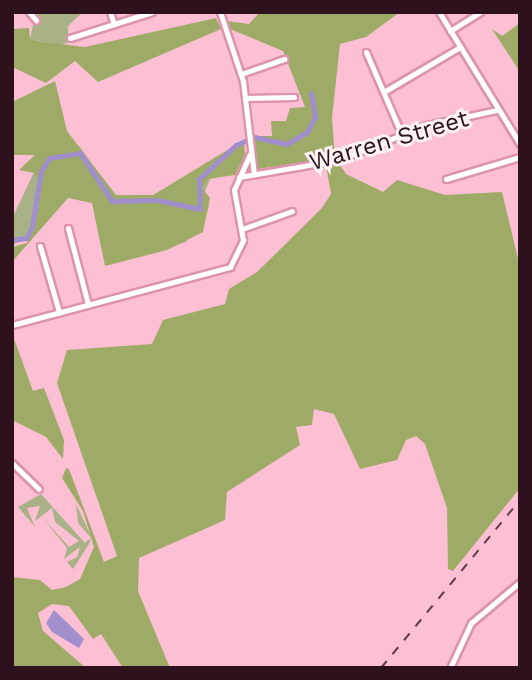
<!DOCTYPE html>
<style>
body{margin:0}
#map{position:relative;width:532px;height:680px;overflow:hidden;background:#fdbfd3;font-family:"Work Sans",sans-serif}
div>[style]{position:absolute}
.green>*{inset:0;background:#a9b287}
.forest>*{inset:0;background:#9eab67}
.water>*{inset:0;background:#a18ecd}
.river>*{height:5px;margin:-2.5px;padding:0 2.5px;transform-origin:2.5px;border-radius:2.5px;background:#a18ecd}
.roads{filter:drop-shadow(2px 0 #dd93ac) drop-shadow(-2px 0 #dd93ac) drop-shadow(0 2px #dd93ac) drop-shadow(0 -2px #dd93ac)}
.minor>*{height:5px;margin:-2.5px;padding:0 2.5px;transform-origin:2.5px;border-radius:2.5px;background:#fff}
.rail>*{height:2px;margin-top:-1px;transform-origin:0;background:repeating-linear-gradient(90deg,#603c49 0 9px,transparent 0 18px)}
span{translate:-50% -50%;white-space:nowrap;text-align:center;line-height:1.15;-webkit-text-stroke:6px #faf2f4;paint-order:stroke}
.street-label{font-size:24px;color:#2d111c}
.frame{position:absolute;inset:0;border:14px solid #2d111c;pointer-events:none}
</style>
<div id="map">
<div class="green">
<div style="clip-path:polygon(36px 12px,83px 12px,68px 26px,69px 42px,61px 45px,30px 39px)"></div>
<div style="clip-path:polygon(79px 146px,114px 196px,152px 196px,204px 167px,211px 177px,203px 196px,209px 207px,186px 242px,169px 247px,97px 189px,39px 206px,33px 230px,12px 246px,12px 219px,41px 157px)"></div>
<div style="clip-path:polygon(41px 494px,85px 543px,91px 538px,78px 523px,76px 504px,90px 534px,91px 538px,89px 544px,73px 569px,67px 562px,77px 557px,80px 547px,64px 559px,67px 548px,42px 517px,69px 547px,79px 541px,55px 522px,52px 508px,35px 521px,40px 506px,27px 508px,35px 527px,18px 507px)"></div>
</div>
<div class="forest">
<div style="clip-path:polygon(260px 12px,400px 12px,366px 37px,340px 44px,332px 118px,335px 157px,258px 169px,252px 136px,272px 136px,271px 121px,286px 121px,290px 108px,305px 107px,283px 51px,230px 29px,227px 21px,249px 24px)"></div>
<div style="clip-path:polygon(216px 18px,221px 29px,98px 82px,75px 61px,46px 83px,12px 67px,12px 29px,29px 28px,30px 39px,44px 42px,85px 47px)"></div>
<div style="clip-path:polygon(520px 23px,520px 72px,492px 29px,502px 36px)"></div>
<div style="clip-path:polygon(55px 81px,67px 131px,116px 195px,153px 195px,244px 140px,245px 156px,235px 175px,208px 179px,202px 188px,210px 198px,203px 232px,167px 250px,105px 266px,92px 203px,68px 198px,12px 262px,12px 247px,27px 243px,41px 183px,34px 173px,19px 170px,35px 155px,12px 155px,12px 102px)"></div>
<div style="clip-path:polygon(338px 162px,346px 174px,383px 192px,397px 180px,445px 195px,502px 192px,520px 267px,520px 488px,453px 571px,448px 569px,447px 508px,425px 444px,416px 436px,406px 440px,397px 460px,360px 469px,334px 414px,314px 409px,312px 425px,296px 427px,300px 445px,227px 492px,225px 520px,139px 558px,138px 591px,170px 668px,123px 668px,101px 634px,93px 639px,69px 606px,52px 604px,38px 613px,43px 631px,86px 668px,12px 668px,12px 577px,40px 580px,52px 590px,66px 587px,80px 579px,94px 547px,83px 511px,62px 478px,66px 468px,69px 469px,104px 562px,117px 556px,57px 383px,67px 350px,152px 344px,163px 320px,225px 304px,229px 289px,257px 272px,321px 209px,331px 194px,326px 165px)"></div>
<div style="clip-path:polygon(12px 333px,33px 391px,44px 388px,64px 440px,63px 459px,46px 437px,12px 420px)"></div>
</div>
<div class="water">
<div style="clip-path:polygon(54px 610px,84px 639px,79px 648px,52px 632px,46px 623px)"></div>
</div>
<div class="river">
<div style="left:12px;top:240px;width:14px;rotate:-8deg"></div>
<div style="left:26px;top:238px;width:13px;rotate:-61deg"></div>
<div style="left:32px;top:227px;width:57px;rotate:-80.9deg"></div>
<div style="left:41px;top:171px;width:15px;rotate:-58deg"></div>
<div style="left:49px;top:158px;width:31px;rotate:-9deg"></div>
<div style="left:80px;top:153px;width:58px;rotate:56.3deg"></div>
<div style="left:112px;top:201px;width:45px;rotate:-1.3deg"></div>
<div style="left:157px;top:200px;width:44px;rotate:11.8deg"></div>
<div style="left:200px;top:209px;width:30px;rotate:-92deg"></div>
<div style="left:199px;top:179px;width:50px;rotate:-42.6deg"></div>
<div style="left:236px;top:145px;width:20px;rotate:-24deg"></div>
<div style="left:254px;top:137px;width:34px;rotate:12deg"></div>
<div style="left:287px;top:144px;width:23px;rotate:-31deg"></div>
<div style="left:307px;top:132px;width:17px;rotate:-62deg"></div>
<div style="left:315px;top:117px;width:24px;rotate:-99deg"></div>
</div>
<div class="roads">
<div class="minor">
<div style="left:29px;top:12px;width:11px;rotate:49deg"></div>
<div style="left:110px;top:12px;width:13px;rotate:72deg"></div>
<div style="left:220px;top:12px;width:73px;rotate:71.6deg"></div>
<div style="left:243px;top:81px;width:94px;rotate:83.3deg"></div>
<div style="left:439px;top:12px;width:155px;rotate:58.5deg"></div>
<div style="left:450px;top:31px;width:36px;rotate:-32deg"></div>
<div style="left:70px;top:38px;width:86px;rotate:-17.6deg"></div>
<div style="left:366px;top:52px;width:90px;rotate:66.6deg"></div>
<div style="left:241px;top:74px;width:46px;rotate:-19.2deg"></div>
<div style="left:387px;top:90px;width:85px;rotate:-30.5deg"></div>
<div style="left:245px;top:98px;width:49px;rotate:-1.2deg"></div>
<div style="left:239px;top:177px;width:100px;rotate:-9.7deg"></div>
<div style="left:338px;top:160px;width:96px;rotate:-21.5deg"></div>
<div style="left:427px;top:125px;width:72px;rotate:-12.1deg"></div>
<div style="left:446px;top:179px;width:77px;rotate:-16.6deg"></div>
<div style="left:68px;top:228px;width:79px;rotate:75.3deg"></div>
<div style="left:242px;top:229px;width:53px;rotate:-19.8deg"></div>
<div style="left:40px;top:246px;width:69px;rotate:73.9deg"></div>
<div style="left:12px;top:325px;width:226px;rotate:-14.9deg"></div>
<div style="left:230px;top:267px;width:30px;rotate:-64deg"></div>
<div style="left:243px;top:240px;width:51px;rotate:-100.2deg"></div>
<div style="left:234px;top:190px;width:39px;rotate:-66deg"></div>
<div style="left:12px;top:463px;width:37px;rotate:44deg"></div>
<div style="left:450px;top:668px;width:50px;rotate:-65deg"></div>
<div style="left:471px;top:623px;width:64px;rotate:-39.9deg"></div>
</div>
</div>
<div class="rail">
<div style="left:381px;top:668px;width:218px;rotate:-50.4deg"></div>
</div>
<div class="street-label">
<span style="left:389px;top:141px;rotate:-16deg">Warren Street</span>
</div>
<div class="frame"></div>
</div>
